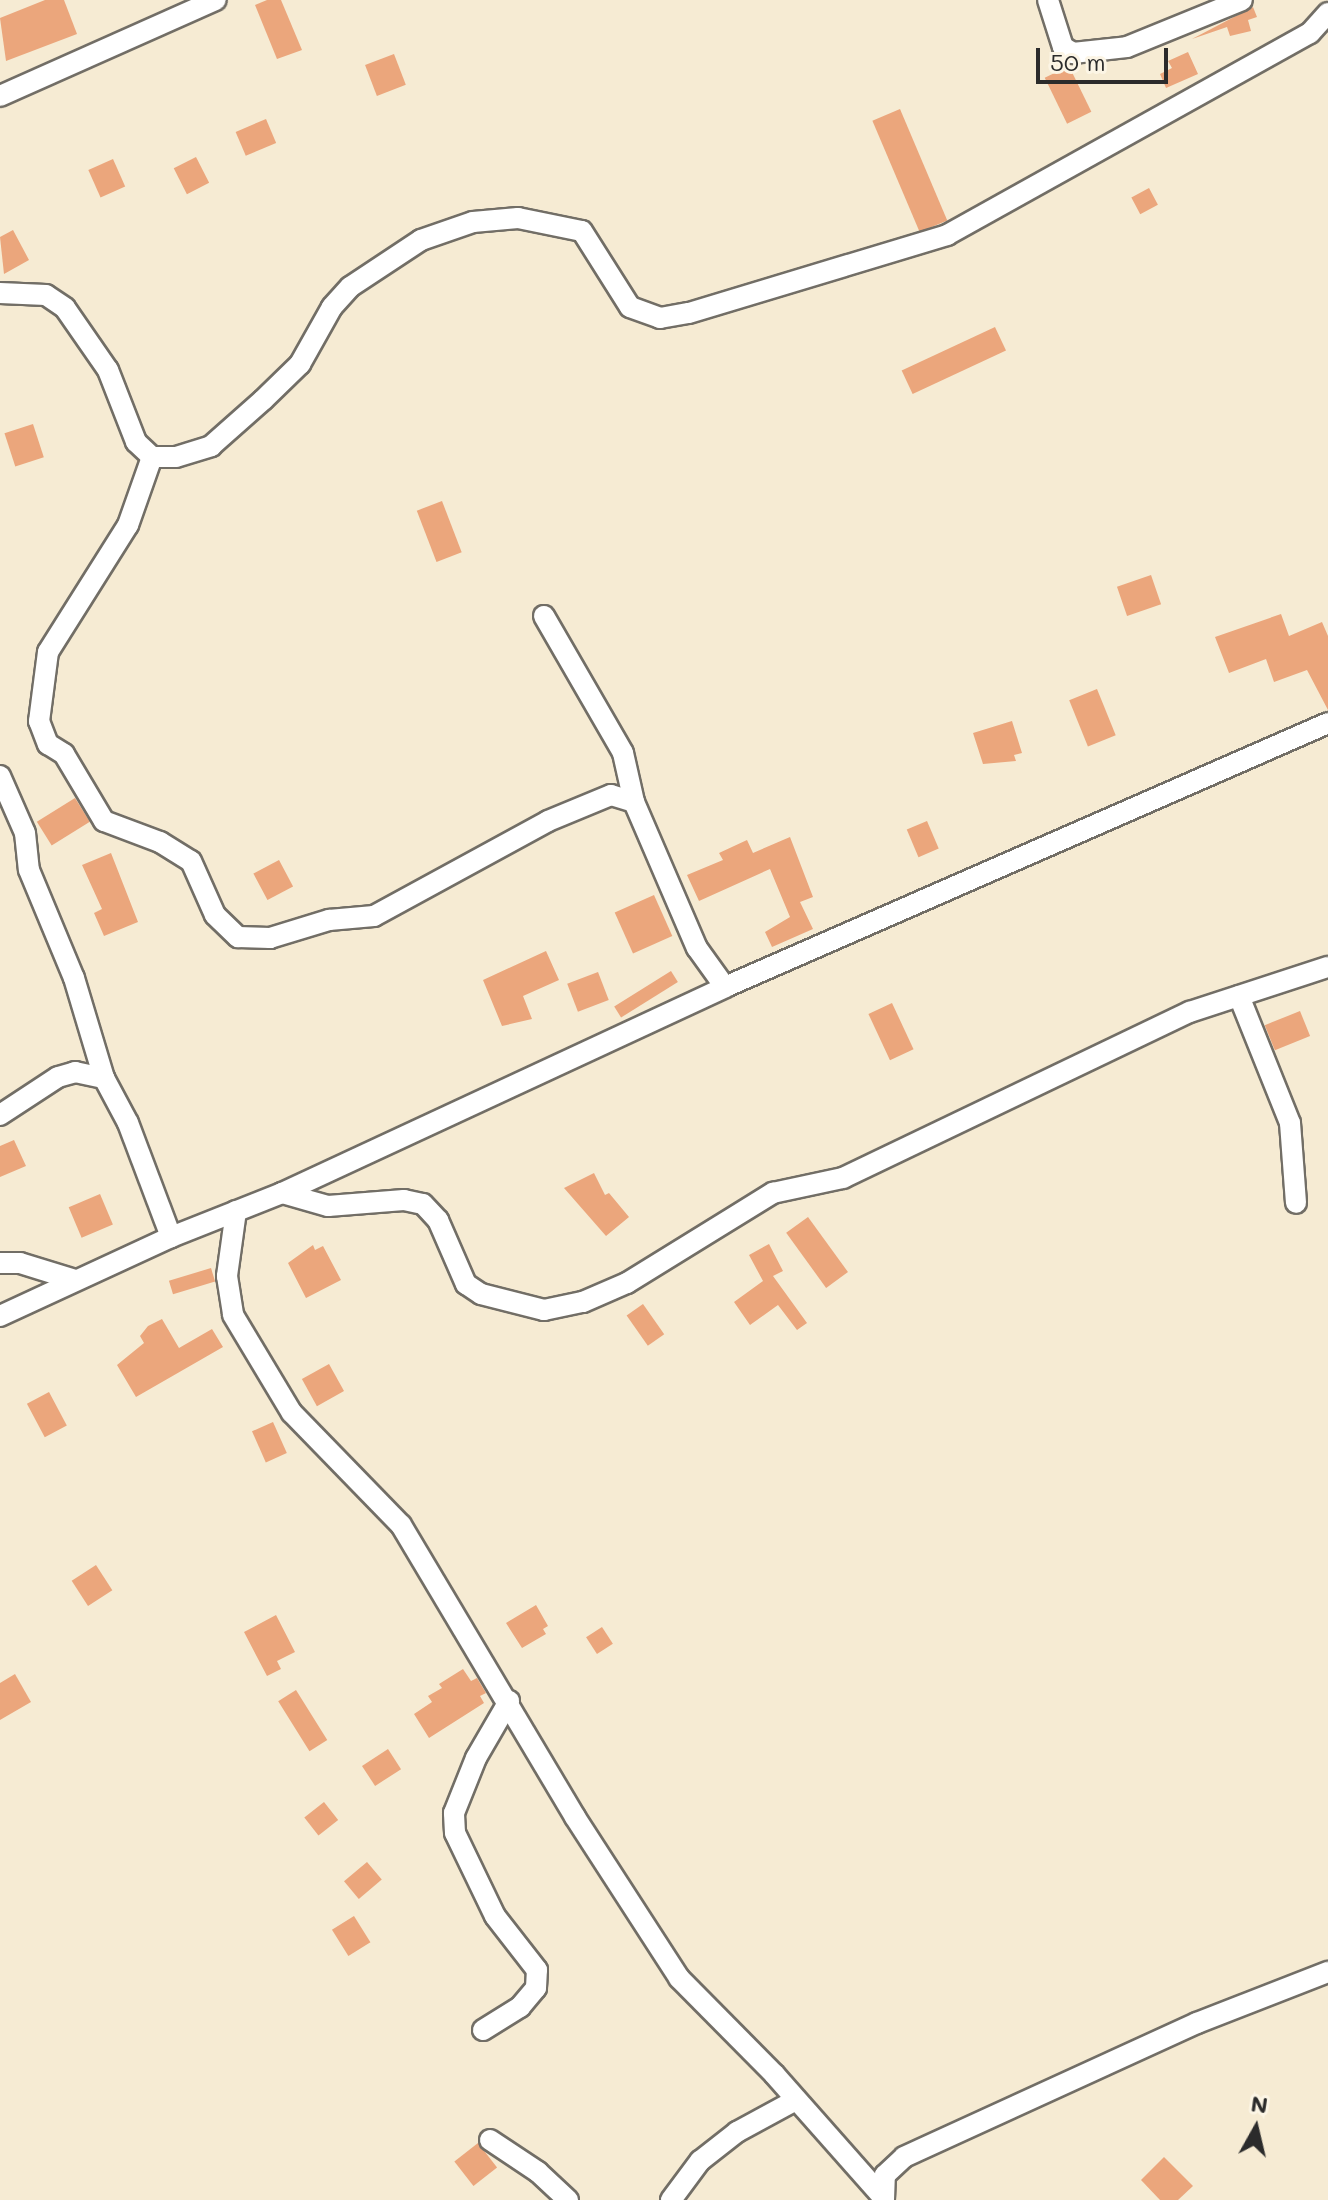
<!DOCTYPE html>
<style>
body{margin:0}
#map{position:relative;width:1328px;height:2200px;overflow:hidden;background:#f6ebd3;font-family:Mali,sans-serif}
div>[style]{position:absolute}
.building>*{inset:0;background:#eba67c;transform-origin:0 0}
.roads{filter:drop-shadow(2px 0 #726e66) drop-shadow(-2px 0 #726e66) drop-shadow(0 2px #726e66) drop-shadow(0 -2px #726e66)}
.minor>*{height:20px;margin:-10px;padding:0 10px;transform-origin:10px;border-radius:10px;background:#fff}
span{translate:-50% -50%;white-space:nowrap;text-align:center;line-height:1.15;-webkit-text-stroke:8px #fcf5e5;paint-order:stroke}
.north{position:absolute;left:1216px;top:2088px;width:80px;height:80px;-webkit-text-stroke:6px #fcf5e5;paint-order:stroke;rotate:8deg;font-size:22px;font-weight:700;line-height:32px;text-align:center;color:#2b2b2b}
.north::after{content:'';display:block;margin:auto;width:28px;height:36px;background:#2b2b2b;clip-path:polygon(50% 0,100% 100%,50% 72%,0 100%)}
.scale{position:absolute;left:1036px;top:48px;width:132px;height:36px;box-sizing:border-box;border:4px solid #2b2b2b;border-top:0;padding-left:10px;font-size:24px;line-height:28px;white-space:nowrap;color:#2b2b2b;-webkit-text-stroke:6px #fcf5e5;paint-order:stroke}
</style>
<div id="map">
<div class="building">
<div style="clip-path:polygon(45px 0,64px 0,77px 34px,6px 61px,0 18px)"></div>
<div style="clip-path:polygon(267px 0,281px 0,302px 50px,277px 59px,255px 5px)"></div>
<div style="clip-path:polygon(1253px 7px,1257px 17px,1248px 20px,1251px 31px,1230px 36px,1227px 27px,1192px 39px)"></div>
<div style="clip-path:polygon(1188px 52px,1198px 74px,1166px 88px,1160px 74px,1172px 68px,1168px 61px)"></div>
<div style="left:394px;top:54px;width:33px;height:31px;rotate:69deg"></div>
<div style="left:1069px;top:66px;width:51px;height:27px;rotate:64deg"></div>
<div style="left:900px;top:109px;width:121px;height:30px;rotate:67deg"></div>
<div style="left:266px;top:119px;width:26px;height:33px;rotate:67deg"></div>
<div style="left:196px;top:157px;width:29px;height:25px;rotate:63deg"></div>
<div style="left:113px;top:159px;width:30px;height:27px;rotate:66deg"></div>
<div style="left:1149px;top:188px;width:19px;height:20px;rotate:62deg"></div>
<div style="clip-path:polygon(13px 230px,29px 260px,4px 274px,0 237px)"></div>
<div style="left:995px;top:327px;width:26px;height:103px;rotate:65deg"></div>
<div style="left:33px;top:424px;width:35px;height:30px;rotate:72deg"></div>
<div style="left:442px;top:501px;width:55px;height:27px;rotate:69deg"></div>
<div style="left:1151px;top:575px;width:31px;height:36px;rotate:71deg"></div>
<div style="clip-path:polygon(1281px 614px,1289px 636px,1322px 622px,1328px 636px,1328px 710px,1307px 670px,1274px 682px,1266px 659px,1229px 673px,1215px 637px)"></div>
<div style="left:1097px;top:689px;width:50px;height:30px;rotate:68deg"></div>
<div style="clip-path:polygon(1012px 721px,1022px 753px,1014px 755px,1016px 761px,983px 764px,973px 733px)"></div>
<div style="left:75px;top:798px;width:28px;height:45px;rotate:58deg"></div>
<div style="left:927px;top:821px;width:30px;height:22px;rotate:67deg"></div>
<div style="clip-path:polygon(790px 837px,813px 897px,800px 902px,813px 929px,772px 947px,765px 932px,790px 917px,770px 869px,699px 901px,687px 875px,723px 860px,719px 853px,747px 840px,753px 853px)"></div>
<div style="clip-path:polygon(111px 853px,138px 922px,104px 936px,94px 913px,102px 909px,82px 865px)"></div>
<div style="left:279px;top:860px;width:30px;height:29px;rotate:62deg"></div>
<div style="left:654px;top:895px;width:45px;height:43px;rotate:66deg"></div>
<div style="clip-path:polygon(546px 951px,559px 980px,523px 996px,532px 1019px,502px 1026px,483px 980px)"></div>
<div style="left:671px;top:971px;width:13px;height:67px;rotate:58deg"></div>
<div style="left:598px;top:972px;width:30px;height:33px;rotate:69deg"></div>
<div style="left:892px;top:1003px;width:51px;height:26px;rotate:65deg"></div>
<div style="left:1300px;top:1011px;width:27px;height:38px;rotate:68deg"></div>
<div style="clip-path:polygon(14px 1140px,26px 1166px,0 1177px,0 1146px)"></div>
<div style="clip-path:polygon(594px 1173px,605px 1195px,609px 1193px,629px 1217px,606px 1236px,564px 1188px)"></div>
<div style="left:100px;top:1194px;width:33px;height:34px;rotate:67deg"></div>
<div style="left:808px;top:1217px;width:68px;height:27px;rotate:54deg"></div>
<div style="clip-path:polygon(769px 1244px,783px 1271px,773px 1276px,807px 1323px,797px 1330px,778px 1305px,750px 1325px,734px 1302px,763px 1281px,749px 1255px)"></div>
<div style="clip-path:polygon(313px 1245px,315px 1250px,323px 1246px,341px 1280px,306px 1298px,288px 1263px)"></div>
<div style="left:211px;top:1268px;width:14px;height:44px;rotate:73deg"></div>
<div style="left:643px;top:1304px;width:37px;height:20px;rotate:55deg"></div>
<div style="clip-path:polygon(162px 1319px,179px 1348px,212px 1329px,223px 1347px,136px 1397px,117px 1365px,144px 1343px,140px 1336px,148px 1326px)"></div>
<div style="left:329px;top:1364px;width:31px;height:31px;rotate:61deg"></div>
<div style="left:49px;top:1392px;width:38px;height:25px;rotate:62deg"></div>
<div style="left:273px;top:1422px;width:34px;height:23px;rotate:66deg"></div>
<div style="left:96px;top:1565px;width:30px;height:29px;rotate:57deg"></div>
<div style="clip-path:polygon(536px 1605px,548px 1626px,543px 1629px,546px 1634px,522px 1648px,506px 1623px)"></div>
<div style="clip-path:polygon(276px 1615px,295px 1652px,277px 1661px,281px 1669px,267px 1676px,244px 1632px)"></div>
<div style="left:602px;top:1627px;width:20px;height:19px;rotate:57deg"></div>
<div style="clip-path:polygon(463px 1669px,471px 1681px,477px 1678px,486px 1693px,480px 1696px,484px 1703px,429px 1738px,414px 1714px,432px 1702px,428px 1696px,442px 1688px,439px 1684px)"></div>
<div style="clip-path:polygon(15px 1674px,31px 1702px,0 1720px,0 1683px)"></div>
<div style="left:296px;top:1690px;width:59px;height:21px;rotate:58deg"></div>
<div style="left:388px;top:1749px;width:24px;height:31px;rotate:57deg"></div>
<div style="left:324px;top:1802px;width:23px;height:25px;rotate:52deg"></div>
<div style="left:367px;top:1862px;width:23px;height:30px;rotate:50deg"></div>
<div style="left:354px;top:1916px;width:31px;height:26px;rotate:58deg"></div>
<div style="left:478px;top:2143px;width:31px;height:30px;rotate:52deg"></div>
<div style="clip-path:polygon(1164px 2157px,1193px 2186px,1178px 2200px,1160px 2200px,1141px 2180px)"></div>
</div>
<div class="roads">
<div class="minor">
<div style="left:1048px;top:0;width:49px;rotate:72.3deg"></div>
<div style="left:1063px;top:47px;width:12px;rotate:31deg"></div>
<div style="left:1073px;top:53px;width:54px;rotate:-6.3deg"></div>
<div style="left:1127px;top:47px;width:124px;rotate:-22.2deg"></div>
<div style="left:0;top:96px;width:236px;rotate:-24deg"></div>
<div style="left:0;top:293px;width:46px;rotate:2.5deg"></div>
<div style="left:46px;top:295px;width:23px;rotate:34deg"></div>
<div style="left:65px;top:308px;width:75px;rotate:55.3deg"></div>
<div style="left:108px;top:370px;width:77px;rotate:68.7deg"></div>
<div style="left:136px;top:442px;width:22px;rotate:43deg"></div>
<div style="left:152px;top:457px;width:24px"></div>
<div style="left:176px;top:457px;width:37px;rotate:-17deg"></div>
<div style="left:211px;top:446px;width:69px;rotate:-41.5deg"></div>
<div style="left:263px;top:400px;width:52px;rotate:-44.2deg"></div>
<div style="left:300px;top:364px;width:65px;rotate:-60.7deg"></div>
<div style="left:332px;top:307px;width:27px;rotate:-48deg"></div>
<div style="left:350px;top:287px;width:85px;rotate:-33.5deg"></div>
<div style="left:421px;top:240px;width:55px;rotate:-19.1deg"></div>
<div style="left:473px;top:222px;width:45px;rotate:-5.1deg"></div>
<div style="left:518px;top:218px;width:65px;rotate:11.5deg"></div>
<div style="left:582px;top:231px;width:90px;rotate:57.7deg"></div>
<div style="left:630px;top:307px;width:32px;rotate:20deg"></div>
<div style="left:660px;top:318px;width:29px;rotate:-10deg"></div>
<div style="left:689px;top:313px;width:270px;rotate:-16.8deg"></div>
<div style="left:947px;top:235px;width:415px;rotate:-29.1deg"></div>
<div style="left:1310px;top:33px;width:27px;rotate:-48deg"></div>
<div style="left:152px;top:457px;width:72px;rotate:109.4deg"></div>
<div style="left:128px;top:525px;width:150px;rotate:122.2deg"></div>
<div style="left:48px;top:652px;width:70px;rotate:97.4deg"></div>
<div style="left:39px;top:721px;width:25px;rotate:69deg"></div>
<div style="left:48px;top:744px;width:19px;rotate:32deg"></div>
<div style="left:64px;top:754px;width:78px;rotate:59.2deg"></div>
<div style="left:104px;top:821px;width:60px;rotate:20.6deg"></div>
<div style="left:160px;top:842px;width:36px;rotate:32deg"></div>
<div style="left:191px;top:861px;width:59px;rotate:66deg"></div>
<div style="left:215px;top:915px;width:32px;rotate:44deg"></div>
<div style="left:238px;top:937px;width:32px;rotate:2deg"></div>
<div style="left:270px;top:938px;width:62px;rotate:-17deg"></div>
<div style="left:329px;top:920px;width:45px;rotate:-5.1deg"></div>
<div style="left:374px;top:916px;width:198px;rotate:-28.6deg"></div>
<div style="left:548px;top:821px;width:68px;rotate:-22.4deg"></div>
<div style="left:611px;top:795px;width:24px;rotate:17deg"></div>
<div style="left:634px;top:802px;width:159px;rotate:66.7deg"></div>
<div style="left:697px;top:948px;width:48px;rotate:54.3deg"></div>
<div style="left:544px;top:616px;width:158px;rotate:60deg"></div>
<div style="left:623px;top:753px;width:50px;rotate:77.3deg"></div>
<div style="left:0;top:776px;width:62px;rotate:66.3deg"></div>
<div style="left:25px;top:833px;width:37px;rotate:84deg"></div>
<div style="left:29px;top:870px;width:117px;rotate:67.4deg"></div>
<div style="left:74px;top:978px;width:104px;rotate:73.3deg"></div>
<div style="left:1239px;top:996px;width:137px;rotate:68.1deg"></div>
<div style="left:1290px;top:1123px;width:80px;rotate:85.7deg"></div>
<div style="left:0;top:1115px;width:69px;rotate:-33.2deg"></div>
<div style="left:58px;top:1077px;width:18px;rotate:-16deg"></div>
<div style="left:75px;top:1072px;width:30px;rotate:12deg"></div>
<div style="left:104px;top:1078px;width:51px;rotate:61.9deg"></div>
<div style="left:128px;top:1123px;width:122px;rotate:69.3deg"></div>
<div style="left:282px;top:1193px;width:48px;rotate:15.8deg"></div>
<div style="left:328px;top:1206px;width:76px;rotate:-4.5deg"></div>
<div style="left:404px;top:1200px;width:19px;rotate:12deg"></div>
<div style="left:423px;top:1204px;width:22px;rotate:47deg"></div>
<div style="left:438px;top:1220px;width:70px;rotate:66.4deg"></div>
<div style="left:466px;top:1284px;width:18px;rotate:34deg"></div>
<div style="left:481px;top:1294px;width:65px;rotate:14.3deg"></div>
<div style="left:544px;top:1310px;width:40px;rotate:-12deg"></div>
<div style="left:583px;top:1302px;width:48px;rotate:-23.4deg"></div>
<div style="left:627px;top:1283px;width:172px;rotate:-31.7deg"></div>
<div style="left:773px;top:1193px;width:72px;rotate:-12.1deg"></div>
<div style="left:843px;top:1178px;width:385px;rotate:-25.6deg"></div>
<div style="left:1190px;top:1012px;width:145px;rotate:-18.1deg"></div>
<div style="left:236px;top:1211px;width:66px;rotate:97.9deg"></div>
<div style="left:227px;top:1276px;width:39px;rotate:81deg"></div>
<div style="left:233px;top:1315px;width:114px;rotate:59deg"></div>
<div style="left:292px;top:1413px;width:156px;rotate:45.8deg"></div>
<div style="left:401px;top:1525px;width:340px;rotate:59.2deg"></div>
<div style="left:575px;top:1817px;width:192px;rotate:57.1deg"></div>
<div style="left:679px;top:1978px;width:135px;rotate:45.3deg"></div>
<div style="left:774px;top:2074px;width:164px;rotate:48.5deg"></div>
<div style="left:0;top:1263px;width:20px"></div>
<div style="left:20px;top:1263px;width:58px;rotate:17.2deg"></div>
<div style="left:0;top:1316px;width:188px;rotate:-24.8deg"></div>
<div style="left:171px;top:1237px;width:119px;rotate:-21.6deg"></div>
<div style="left:282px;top:1193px;width:489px;rotate:-24.9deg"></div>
<div style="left:725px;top:987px;width:658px;rotate:-23.64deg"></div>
<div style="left:483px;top:2030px;width:44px;rotate:-31.9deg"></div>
<div style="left:520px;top:2007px;width:25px;rotate:-50deg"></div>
<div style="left:536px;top:1988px;width:18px;rotate:-87deg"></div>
<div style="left:537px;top:1970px;width:68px;rotate:-127.9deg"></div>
<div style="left:495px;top:1916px;width:92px;rotate:-115.7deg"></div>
<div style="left:455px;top:1833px;width:20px;rotate:-93deg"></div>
<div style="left:454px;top:1813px;width:59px;rotate:-68.2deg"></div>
<div style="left:476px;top:1758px;width:66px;rotate:-59.9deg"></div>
<div style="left:490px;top:2140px;width:58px;rotate:33.7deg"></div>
<div style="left:538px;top:2172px;width:41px;rotate:43deg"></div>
<div style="left:671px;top:2200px;width:49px;rotate:-53.4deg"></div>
<div style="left:700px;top:2161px;width:47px;rotate:-38.1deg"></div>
<div style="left:737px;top:2132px;width:67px;rotate:-28.5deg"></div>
<div style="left:884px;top:2200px;width:25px;rotate:-88deg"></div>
<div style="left:885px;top:2175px;width:26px;rotate:-43deg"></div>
<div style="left:904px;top:2157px;width:322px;rotate:-24.6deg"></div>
<div style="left:1197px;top:2023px;width:141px;rotate:-21.3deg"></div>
</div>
</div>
<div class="north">N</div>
<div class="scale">50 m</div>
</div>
